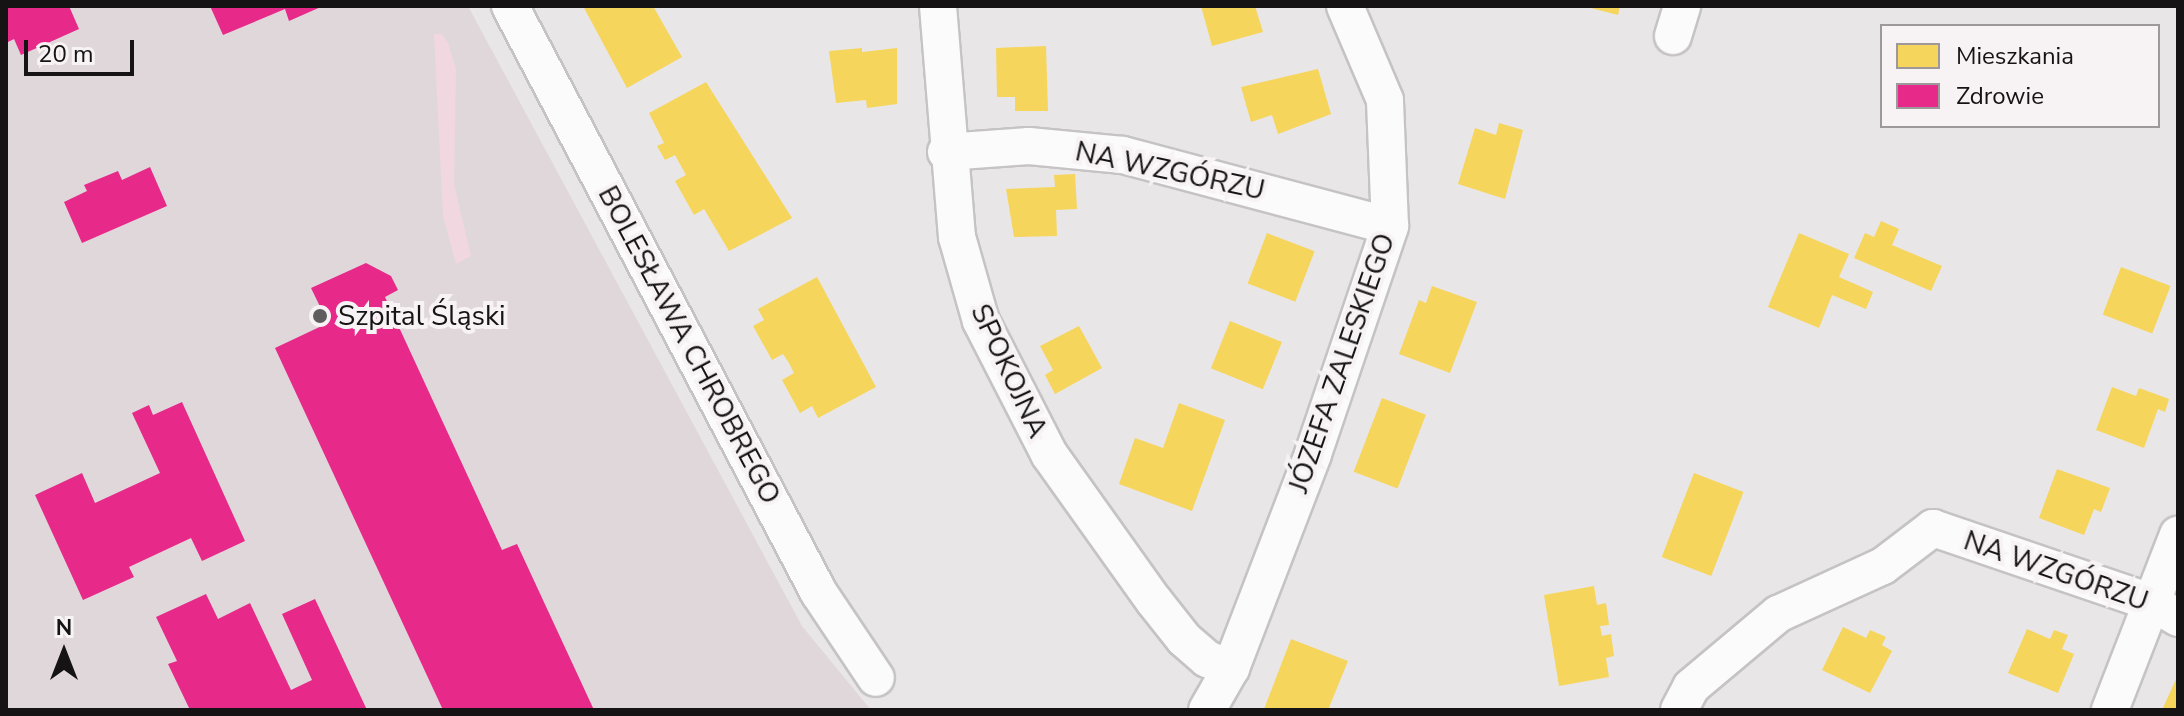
<!DOCTYPE html>
<meta charset="utf-8">
<style>
body{margin:0}
#map{position:relative;width:2184px;height:716px;overflow:hidden;background:#e9e6e7;font-family:"Nunito Sans",sans-serif}
div>[style]{position:absolute}
.built>*{inset:0;background:#e0d7da}
.green>*{inset:0;background:#f1d7e0}
.homes>*{inset:0;background:#f6d55c;transform-origin:0 0}
.health>*{inset:0;background:#e7298a}
.roads{filter:drop-shadow(2px 0 #c5c3c4) drop-shadow(-2px 0 #c5c3c4) drop-shadow(0 2px #c5c3c4) drop-shadow(0 -2px #c5c3c4)}
.street>*{height:36px;margin:-18px;padding:0 18px;transform-origin:18px;border-radius:18px;background:#fcfbfb}
.dots>*{width:22px;height:22px;translate:-50% -50%;box-sizing:border-box;border:4px solid #f7f2f4;border-radius:50%}
span{translate:-50% -50%;white-space:nowrap;text-align:center;line-height:1.15;-webkit-text-stroke:8px #f7f2f4;paint-order:stroke}
.street-label{font-size:28px;color:#151314}
.poi-label{font-size:28px;color:#151314}
.left{translate:0 -50%;text-align:left}
.frame{position:absolute;inset:0;border:8px solid #151314;pointer-events:none}
.legend{position:absolute;left:1880px;top:24px;width:280px;height:104px;box-sizing:border-box;background:#f7f2f4;border:2px solid #9d999a;margin:0;padding:10px 14px;list-style:none;font-size:24px;color:#151314}
.legend li{display:flex;align-items:center;gap:16px;height:40px}
.legend b{width:40px;border:2px solid #9d999a}
.north{position:absolute;left:24px;top:612px;width:80px;height:80px;-webkit-text-stroke:6px #f7f2f4;paint-order:stroke;rotate:0deg;font-size:22px;font-weight:700;line-height:32px;text-align:center;color:#151314}
.north::after{content:'';display:block;margin:auto;width:28px;height:36px;background:#151314;clip-path:polygon(50% 0,100% 100%,50% 72%,0 100%)}
.scale{position:absolute;left:24px;top:40px;width:110px;height:36px;box-sizing:border-box;border:4px solid #151314;border-top:0;padding-left:10px;font-size:24px;line-height:28px;white-space:nowrap;color:#151314;-webkit-text-stroke:6px #f7f2f4;paint-order:stroke}
</style>
<div id="map">
<div class="built">
<div style="clip-path:polygon(6px 6px,468px 6px,802px 626px,871px 710px,6px 710px)"></div>
</div>
<div class="green">
<div style="clip-path:polygon(434px 34px,442px 34px,448px 43px,456px 69px,454px 184px,471px 256px,456px 264px,443px 216px)"></div>
</div>
<div class="homes">
<div style="clip-path:polygon(583px 6px,653px 6px,682px 57px,627px 88px)"></div>
<div style="clip-path:polygon(1201px 6px,1255px 6px,1263px 32px,1212px 46px)"></div>
<div style="clip-path:polygon(1583px 6px,1620px 6px,1618px 15px)"></div>
<div style="clip-path:polygon(1046px 46px,1048px 111px,1015px 111px,1015px 97px,997px 97px,996px 48px)"></div>
<div style="clip-path:polygon(862px 48px,862px 52px,897px 48px,897px 104px,867px 108px,866px 100px,836px 103px,829px 51px)"></div>
<div style="clip-path:polygon(1318px 69px,1331px 114px,1278px 134px,1272px 115px,1251px 122px,1241px 87px)"></div>
<div style="clip-path:polygon(706px 82px,792px 218px,729px 251px,704px 209px,694px 215px,675px 181px,686px 175px,675px 155px,665px 160px,657px 146px,664px 143px,649px 113px)"></div>
<div style="clip-path:polygon(1499px 123px,1523px 130px,1505px 199px,1458px 184px,1475px 128px,1496px 135px)"></div>
<div style="clip-path:polygon(1075px 174px,1077px 209px,1056px 210px,1057px 236px,1014px 237px,1006px 189px,1055px 187px,1054px 175px)"></div>
<div style="clip-path:polygon(1881px 221px,1899px 229px,1892px 245px,1942px 266px,1931px 291px,1854px 258px,1865px 233px,1874px 237px)"></div>
<div style="left:1267px;top:233px;width:51px;height:54px;rotate:21deg"></div>
<div style="clip-path:polygon(1799px 233px,1849px 254px,1839px 277px,1873px 292px,1866px 309px,1832px 295px,1819px 328px,1768px 307px)"></div>
<div style="left:2121px;top:267px;width:53px;height:51px;rotate:21deg"></div>
<div style="clip-path:polygon(817px 277px,876px 387px,818px 418px,812px 406px,800px 413px,782px 380px,794px 373px,789px 363px,783px 354px,772px 360px,753px 326px,764px 320px,758px 309px)"></div>
<div style="clip-path:polygon(1432px 286px,1477px 302px,1450px 373px,1399px 354px,1419px 300px,1426px 303px)"></div>
<div style="left:1230px;top:321px;width:56px;height:51px;rotate:22deg"></div>
<div style="clip-path:polygon(1079px 326px,1102px 368px,1055px 394px,1045px 375px,1053px 370px,1040px 346px)"></div>
<div style="clip-path:polygon(2112px 387px,2136px 396px,2139px 388px,2169px 399px,2165px 412px,2158px 409px,2144px 448px,2096px 430px)"></div>
<div style="left:1382px;top:398px;width:47px;height:79px;rotate:21deg"></div>
<div style="clip-path:polygon(1179px 403px,1225px 420px,1192px 511px,1119px 484px,1135px 438px,1163px 448px)"></div>
<div style="clip-path:polygon(2057px 469px,2110px 488px,2101px 512px,2094px 509px,2084px 535px,2039px 518px)"></div>
<div style="left:1694px;top:473px;width:53px;height:90px;rotate:21deg"></div>
<div style="clip-path:polygon(1594px 586px,1597px 605px,1606px 603px,1609px 625px,1600px 626px,1602px 636px,1611px 634px,1614px 656px,1606px 658px,1609px 677px,1559px 686px,1544px 595px)"></div>
<div style="clip-path:polygon(1843px 627px,1866px 638px,1870px 630px,1886px 637px,1882px 645px,1892px 651px,1870px 693px,1822px 670px)"></div>
<div style="clip-path:polygon(2027px 629px,2050px 639px,2054px 630px,2068px 635px,2062px 649px,2074px 654px,2058px 693px,2008px 673px)"></div>
<div style="clip-path:polygon(1291px 639px,1348px 661px,1328px 710px,1264px 709px)"></div>
<div style="clip-path:polygon(2178px 675px,2178px 710px,2162px 710px)"></div>
</div>
<div class="health">
<div style="clip-path:polygon(6px 6px,69px 6px,79px 29px,21px 55px,14px 39px,6px 43px)"></div>
<div style="clip-path:polygon(210px 6px,323px 6px,289px 21px,285px 9px,223px 35px)"></div>
<div style="clip-path:polygon(150px 167px,167px 206px,82px 243px,64px 202px,87px 191px,84px 185px,118px 171px,122px 180px)"></div>
<div style="clip-path:polygon(366px 263px,391px 276px,398px 290px,385px 297px,502px 550px,517px 544px,594px 710px,443px 710px,275px 348px,328px 323px,311px 288px)"></div>
<div style="clip-path:polygon(182px 402px,245px 541px,202px 561px,191px 538px,129px 567px,134px 577px,83px 600px,35px 495px,82px 473px,95px 503px,160px 473px,132px 413px,149px 405px,153px 415px)"></div>
<div style="clip-path:polygon(206px 594px,218px 619px,250px 603px,291px 690px,312px 680px,282px 614px,315px 599px,367px 710px,190px 710px,168px 664px,177px 661px,156px 617px)"></div>
</div>
<div class="roads">
<div class="street">
<div style="left:510px;top:6px;width:663px;rotate:62.24deg"></div>
<div style="left:819px;top:593px;width:102px;rotate:56.2deg"></div>
<div style="left:938px;top:6px;width:232px;rotate:85.3deg"></div>
<div style="left:957px;top:237px;width:87px;rotate:74.1deg"></div>
<div style="left:981px;top:321px;width:149px;rotate:62.9deg"></div>
<div style="left:1049px;top:454px;width:181px;rotate:54.5deg"></div>
<div style="left:1154px;top:601px;width:48px;rotate:51.7deg"></div>
<div style="left:1184px;top:639px;width:30px;rotate:41deg"></div>
<div style="left:1207px;top:659px;width:26px;rotate:21deg"></div>
<div style="left:1673px;top:36px;width:31px;rotate:-73deg"></div>
<div style="left:946px;top:152px;width:83px;rotate:-4.1deg"></div>
<div style="left:1029px;top:146px;width:94px;rotate:5.5deg"></div>
<div style="left:1123px;top:155px;width:276px;rotate:14.9deg"></div>
<div style="left:1207px;top:710px;width:48px;rotate:-60.3deg"></div>
<div style="left:1231px;top:668px;width:229px;rotate:-69deg"></div>
<div style="left:1313px;top:454px;width:241px;rotate:-71.3deg"></div>
<div style="left:1390px;top:226px;width:126px;rotate:-92.3deg"></div>
<div style="left:1385px;top:100px;width:102px;rotate:-113.1deg"></div>
<div style="left:1679px;top:710px;width:26px;rotate:-62deg"></div>
<div style="left:1691px;top:687px;width:114px;rotate:-40deg"></div>
<div style="left:1778px;top:614px;width:115px;rotate:-24.6deg"></div>
<div style="left:1883px;top:566px;width:63px;rotate:-37.2deg"></div>
<div style="left:1933px;top:528px;width:232px;rotate:18.8deg"></div>
<div style="left:2153px;top:603px;width:29px;rotate:31deg"></div>
<div style="left:2110px;top:710px;width:188px;rotate:-68.8deg"></div>
</div>
</div>
<div class="dots">
<div style="left:320px;top:316px;background:#5f5d5e"></div>
</div>
<div class="street-label">
<span style="left:1170px;top:171px;rotate:12deg">NA WZGÓRZU</span>
<span style="left:689px;top:345px;rotate:62deg">BOLESŁAWA CHROBREGO</span>
<span style="left:1342px;top:363px;rotate:-71deg">JÓZEFA ZALESKIEGO</span>
<span style="left:1009px;top:371px;rotate:65deg">SPOKOJNA</span>
<span style="left:2056px;top:571px;rotate:19deg">NA WZGÓRZU</span>
</div>
<div class="poi-label">
<span class="left" style="left:338px;top:316px">Szpital Śląski</span>
</div>
<div class="frame"></div>
<ul class="legend">
<li><b style="height:22px;background:#f6d55c"></b>Mieszkania</li>
<li><b style="height:22px;background:#e7298a"></b>Zdrowie</li>
</ul>
<div class="north">N</div>
<div class="scale">20 m</div>
</div>
